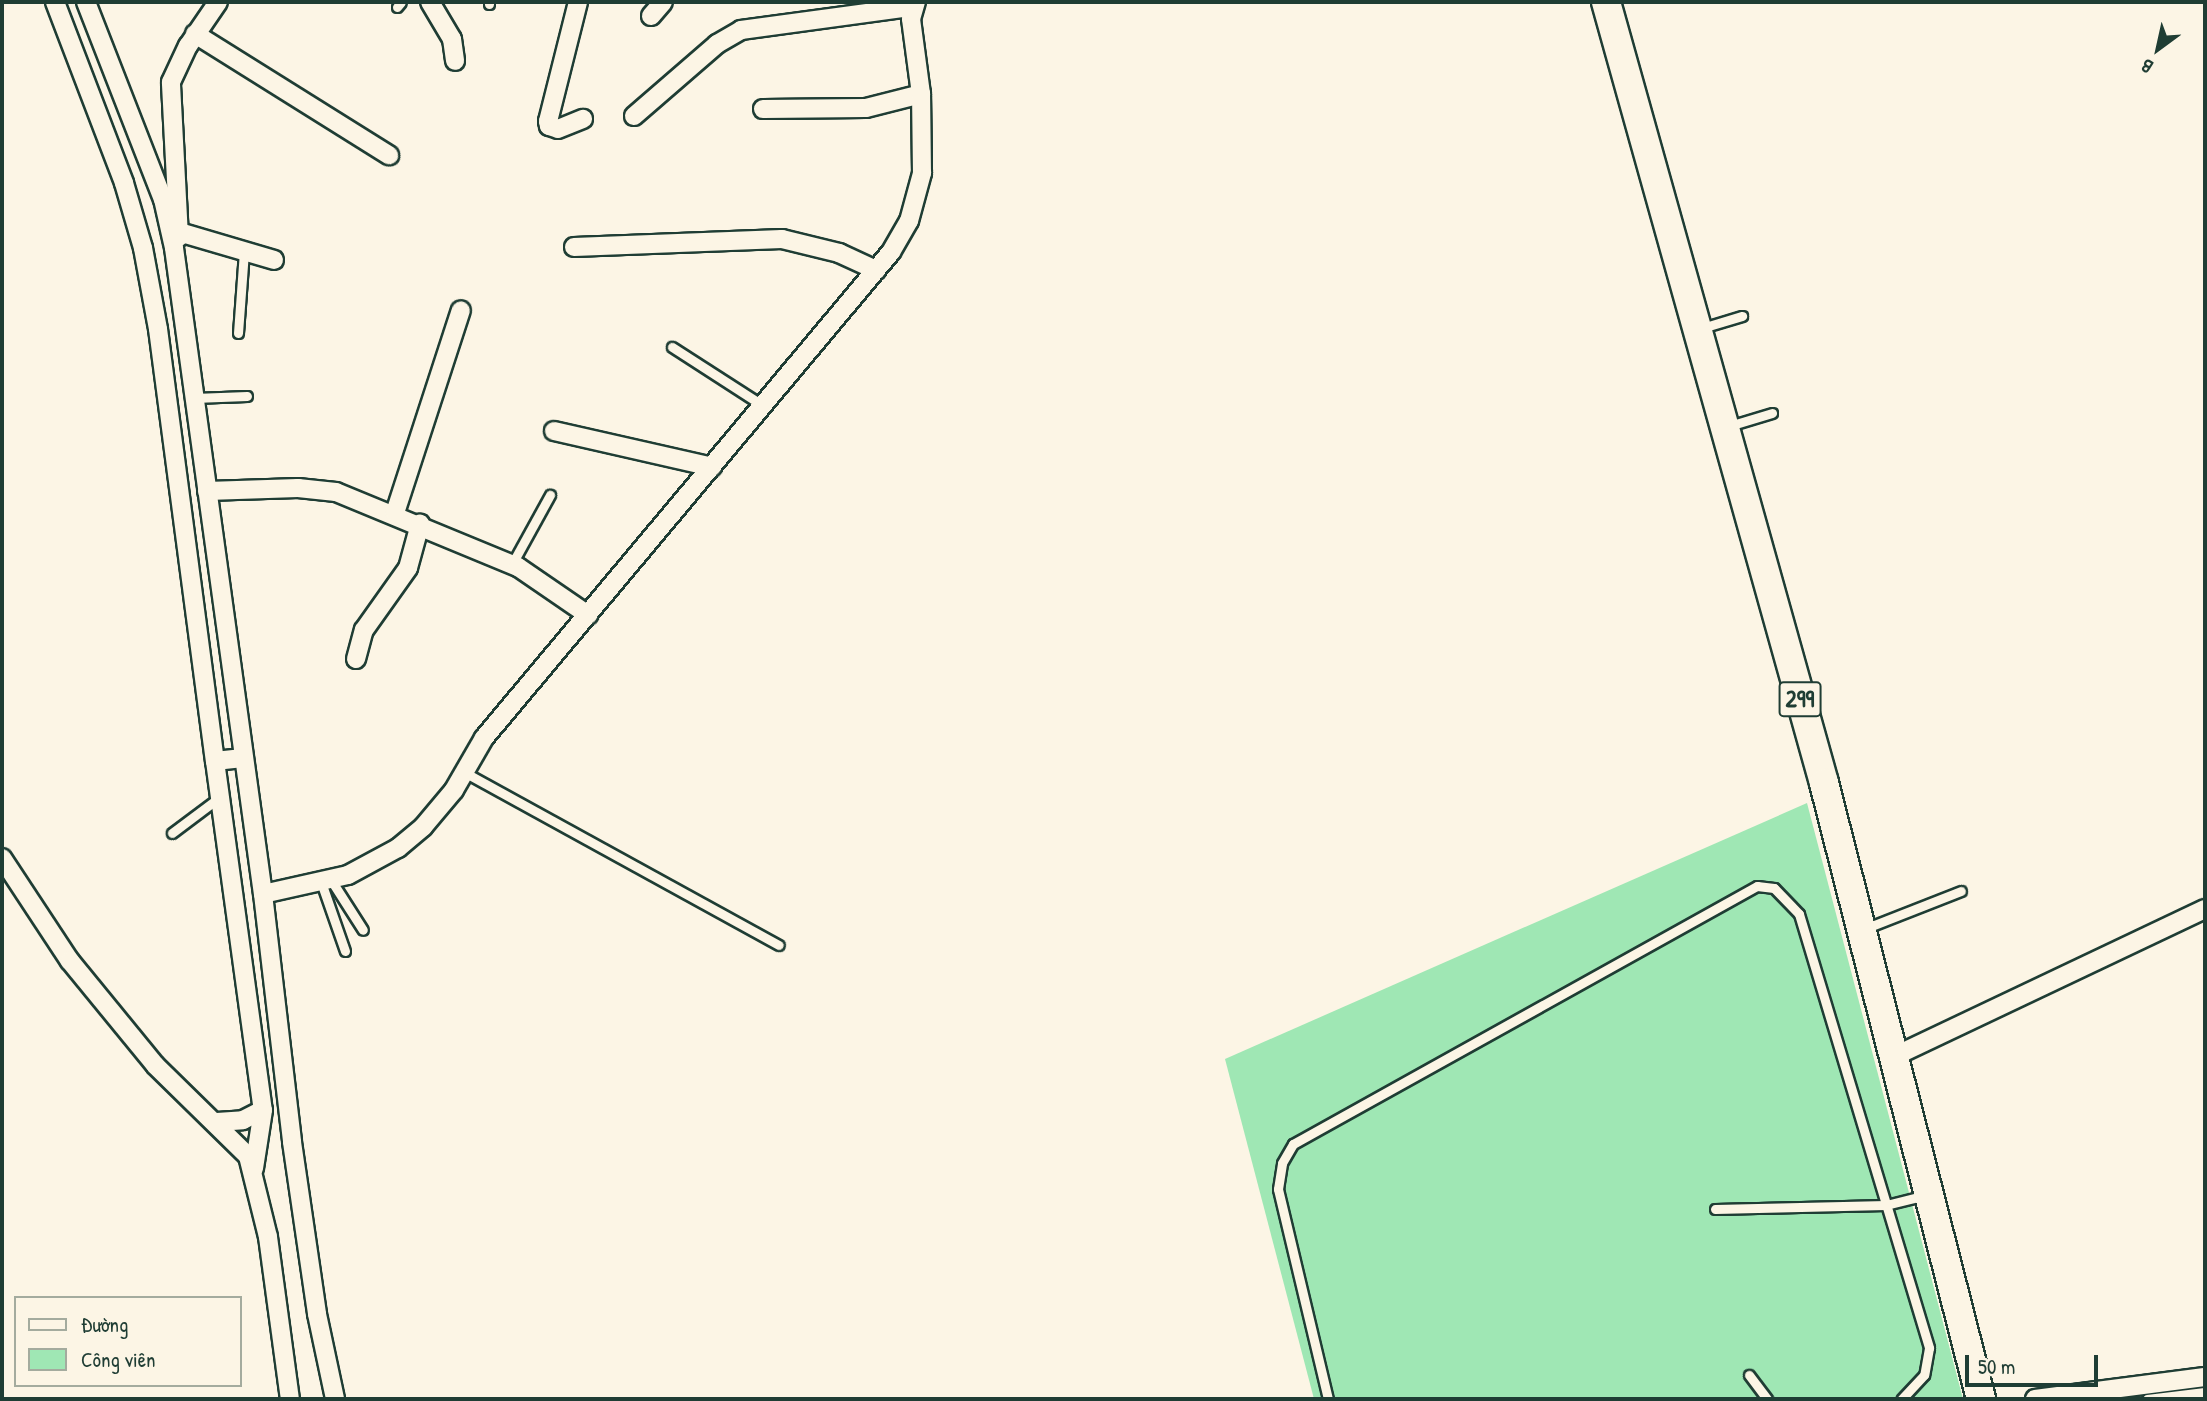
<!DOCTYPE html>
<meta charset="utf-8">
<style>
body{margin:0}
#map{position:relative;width:2207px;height:1401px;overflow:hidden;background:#fcf5e5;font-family:"Patrick Hand",sans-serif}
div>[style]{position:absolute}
.green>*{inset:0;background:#9fe7b4}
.roads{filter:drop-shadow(2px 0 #1f3d34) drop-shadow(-2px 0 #1f3d34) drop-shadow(0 2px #1f3d34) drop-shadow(0 -2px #1f3d34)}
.lane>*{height:9px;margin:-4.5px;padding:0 4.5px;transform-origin:4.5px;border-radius:4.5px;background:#fcf5e5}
.street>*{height:18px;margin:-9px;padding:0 9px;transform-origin:9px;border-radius:9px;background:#fcf5e5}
.primary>*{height:28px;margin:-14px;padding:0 14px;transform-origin:14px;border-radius:14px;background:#fcf5e5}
span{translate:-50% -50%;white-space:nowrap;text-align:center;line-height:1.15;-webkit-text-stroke:6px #fcf5e5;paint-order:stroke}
.shield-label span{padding:2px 5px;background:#fcf5e5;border:2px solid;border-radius:5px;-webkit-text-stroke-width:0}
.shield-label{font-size:24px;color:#1f3d34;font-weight:700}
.frame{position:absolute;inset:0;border:4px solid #1f3d34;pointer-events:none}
.legend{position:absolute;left:14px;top:1296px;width:228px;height:91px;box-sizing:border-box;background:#fcf5e5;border:2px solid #a4ab9e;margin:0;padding:9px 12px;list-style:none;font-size:21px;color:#1f3d34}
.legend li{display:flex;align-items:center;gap:14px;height:35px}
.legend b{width:35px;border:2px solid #a4ab9e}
.north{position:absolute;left:2123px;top:14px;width:70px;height:70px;-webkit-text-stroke:5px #fcf5e5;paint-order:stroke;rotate:213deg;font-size:19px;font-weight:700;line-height:28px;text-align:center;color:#1f3d34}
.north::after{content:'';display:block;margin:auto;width:24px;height:32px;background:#1f3d34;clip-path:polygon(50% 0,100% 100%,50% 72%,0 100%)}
.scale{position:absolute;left:1965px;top:1355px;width:133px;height:32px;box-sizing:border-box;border:4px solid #1f3d34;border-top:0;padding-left:9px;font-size:21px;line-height:24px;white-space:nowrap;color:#1f3d34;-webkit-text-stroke:5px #fcf5e5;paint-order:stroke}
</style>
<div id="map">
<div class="green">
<div style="clip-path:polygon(1807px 803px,1963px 1399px,1314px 1399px,1225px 1059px)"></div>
</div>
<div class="roads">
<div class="lane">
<div style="left:489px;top:2px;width:2px;rotate:90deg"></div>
<div style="left:397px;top:7px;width:6px;rotate:-51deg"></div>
<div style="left:1702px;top:328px;width:42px;rotate:-16.7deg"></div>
<div style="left:238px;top:333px;width:82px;rotate:-85.8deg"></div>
<div style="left:672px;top:347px;width:107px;rotate:32.8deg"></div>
<div style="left:194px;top:398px;width:53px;rotate:-2.2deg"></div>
<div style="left:1729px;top:426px;width:45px;rotate:-16.8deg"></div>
<div style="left:512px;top:564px;width:79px;rotate:-61.2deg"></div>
<div style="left:464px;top:772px;width:359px;rotate:28.8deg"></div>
<div style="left:172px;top:833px;width:60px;rotate:-36.9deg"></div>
<div style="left:331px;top:880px;width:59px;rotate:57.4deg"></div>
<div style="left:321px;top:882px;width:73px;rotate:70.8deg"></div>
<div style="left:1864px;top:929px;width:104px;rotate:-21.4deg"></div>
<div style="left:1715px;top:1209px;width:171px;rotate:-1.3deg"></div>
<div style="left:1886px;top:1205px;width:41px;rotate:-14deg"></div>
<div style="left:1749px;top:1375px;width:30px;rotate:53deg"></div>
<div style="left:1328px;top:1399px;width:216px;rotate:-103.4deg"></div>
<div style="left:1278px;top:1189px;width:26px;rotate:-81deg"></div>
<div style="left:1282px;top:1163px;width:22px;rotate:-60deg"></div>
<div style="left:1293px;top:1144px;width:531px;rotate:-29.08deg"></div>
<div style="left:1757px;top:886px;width:17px;rotate:7deg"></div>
<div style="left:1774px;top:888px;width:36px;rotate:46deg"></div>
<div style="left:1799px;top:914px;width:453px;rotate:73.3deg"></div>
<div style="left:1929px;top:1348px;width:27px;rotate:100deg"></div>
<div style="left:1924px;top:1375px;width:33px;rotate:133deg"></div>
<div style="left:2147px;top:1399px;width:58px;rotate:-6.9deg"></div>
</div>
<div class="street">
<div style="left:55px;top:2px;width:194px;rotate:69.1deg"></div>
<div style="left:124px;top:183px;width:68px;rotate:73.7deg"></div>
<div style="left:143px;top:248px;width:82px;rotate:79.5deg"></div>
<div style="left:158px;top:329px;width:436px;rotate:82.5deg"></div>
<div style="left:215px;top:761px;width:28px;rotate:-6deg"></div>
<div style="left:86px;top:2px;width:212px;rotate:68.7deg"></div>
<div style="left:163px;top:199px;width:50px;rotate:77.3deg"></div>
<div style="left:174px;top:248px;width:652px;rotate:82.16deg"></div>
<div style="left:263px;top:894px;width:250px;rotate:83.3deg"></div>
<div style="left:292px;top:1142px;width:174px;rotate:81.7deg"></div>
<div style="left:317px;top:1314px;width:87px;rotate:78deg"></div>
<div style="left:430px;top:2px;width:43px;rotate:59.3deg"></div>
<div style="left:452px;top:39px;width:22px;rotate:82deg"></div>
<div style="left:578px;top:2px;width:123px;rotate:104.1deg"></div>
<div style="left:548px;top:121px;width:5px;rotate:79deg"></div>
<div style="left:549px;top:126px;width:9px;rotate:18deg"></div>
<div style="left:558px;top:129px;width:27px;rotate:-22deg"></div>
<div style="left:651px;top:16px;width:18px;rotate:-49deg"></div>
<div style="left:195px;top:34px;width:229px;rotate:32deg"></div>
<div style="left:763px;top:109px;width:103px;rotate:-0.6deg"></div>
<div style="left:866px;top:108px;width:57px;rotate:-14.3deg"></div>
<div style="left:634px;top:116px;width:110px;rotate:-40.9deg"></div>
<div style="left:717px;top:44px;width:28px;rotate:-30deg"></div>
<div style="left:741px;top:30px;width:172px;rotate:-7.7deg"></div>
<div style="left:179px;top:232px;width:99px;rotate:16.4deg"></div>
<div style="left:179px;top:237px;width:155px;rotate:-93deg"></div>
<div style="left:171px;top:82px;width:40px;rotate:-65deg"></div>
<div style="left:188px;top:46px;width:53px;rotate:-55.7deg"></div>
<div style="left:574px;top:247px;width:208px;rotate:-2.2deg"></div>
<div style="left:782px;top:239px;width:59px;rotate:13.8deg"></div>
<div style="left:839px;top:253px;width:41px;rotate:24.7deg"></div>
<div style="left:554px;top:431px;width:162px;rotate:12.8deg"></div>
<div style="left:207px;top:491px;width:91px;rotate:-1.9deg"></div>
<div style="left:298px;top:488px;width:38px;rotate:6deg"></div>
<div style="left:336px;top:492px;width:197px;rotate:22.4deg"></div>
<div style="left:518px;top:567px;width:85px;rotate:34.4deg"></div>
<div style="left:395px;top:513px;width:213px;rotate:-72deg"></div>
<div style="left:356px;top:659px;width:30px;rotate:-75deg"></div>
<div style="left:364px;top:630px;width:76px;rotate:-54.6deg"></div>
<div style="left:408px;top:568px;width:46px;rotate:-74.7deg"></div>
<div style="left:215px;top:761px;width:352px;rotate:82.2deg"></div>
<div style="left:263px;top:1110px;width:59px;rotate:98.8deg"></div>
<div style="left:2px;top:858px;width:123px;rotate:56.6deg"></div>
<div style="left:70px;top:961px;width:134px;rotate:50.7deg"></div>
<div style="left:155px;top:1065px;width:130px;rotate:44.4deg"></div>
<div style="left:248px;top:1156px;width:83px;rotate:76.1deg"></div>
<div style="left:268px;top:1237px;width:163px;rotate:82.3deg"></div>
<div style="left:263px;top:894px;width:87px;rotate:-12.6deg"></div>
<div style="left:348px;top:875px;width:57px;rotate:-28.4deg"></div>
<div style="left:398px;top:848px;width:33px;rotate:-40deg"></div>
<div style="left:423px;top:827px;width:48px;rotate:-50deg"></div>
<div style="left:454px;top:790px;width:60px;rotate:-60deg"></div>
<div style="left:484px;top:738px;width:634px;rotate:-50.06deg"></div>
<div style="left:891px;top:252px;width:36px;rotate:-60deg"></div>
<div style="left:909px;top:221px;width:50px;rotate:-74.8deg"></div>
<div style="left:922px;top:173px;width:79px;rotate:-90.7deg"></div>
<div style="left:921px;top:94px;width:76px;rotate:-97.6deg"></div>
<div style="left:911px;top:19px;width:18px;rotate:-74deg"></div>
<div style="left:1895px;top:1056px;width:343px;rotate:-25.4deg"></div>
<div style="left:217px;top:1122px;width:26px;rotate:-4deg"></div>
<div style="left:243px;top:1120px;width:22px;rotate:-27deg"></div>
<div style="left:2035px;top:1399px;width:171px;rotate:-7.4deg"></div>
</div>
<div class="primary">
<div style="left:1606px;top:2px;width:811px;rotate:74.4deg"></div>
<div style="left:1824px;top:783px;width:636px;rotate:75.7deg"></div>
</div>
</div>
<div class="shield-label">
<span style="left:1800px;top:699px">299</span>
</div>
<div class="frame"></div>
<ul class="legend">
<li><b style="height:9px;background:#fcf5e5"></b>Đường</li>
<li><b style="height:19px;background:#9fe7b4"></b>Công viên</li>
</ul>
<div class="north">B</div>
<div class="scale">50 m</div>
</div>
